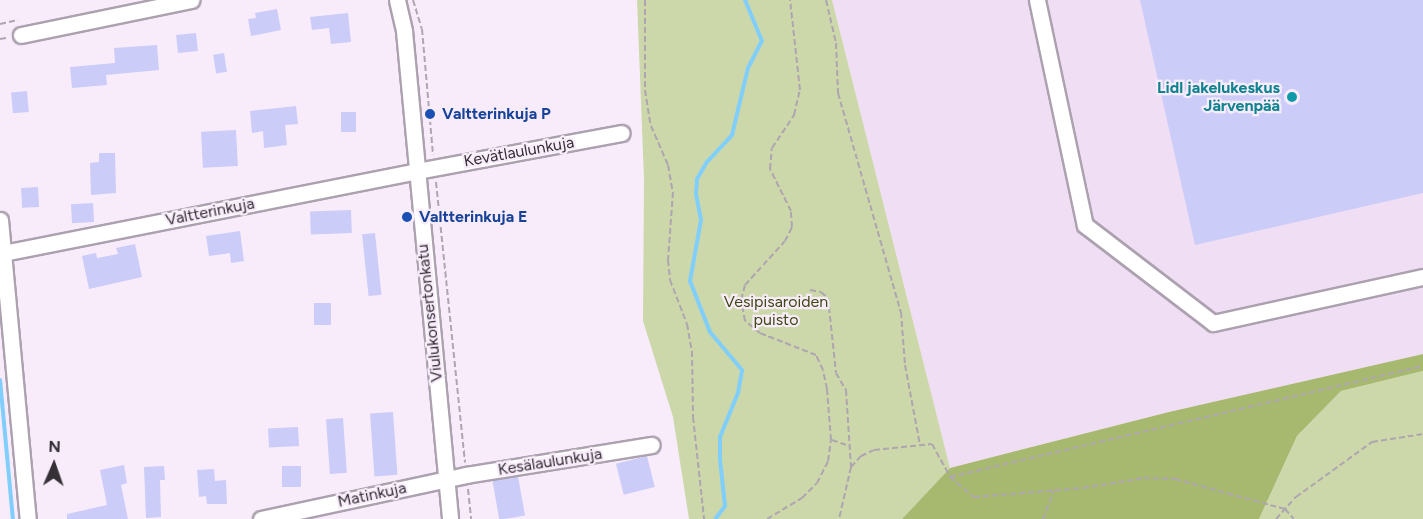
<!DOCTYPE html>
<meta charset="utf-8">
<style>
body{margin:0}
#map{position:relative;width:1423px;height:519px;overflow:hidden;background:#f8ecfb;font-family:Figtree,sans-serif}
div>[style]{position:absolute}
.built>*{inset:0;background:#f0dff4}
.green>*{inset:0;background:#ccd8aa}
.forest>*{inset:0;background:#a7b86f}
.stream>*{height:4px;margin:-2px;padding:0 2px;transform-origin:2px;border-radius:2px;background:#80cefb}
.building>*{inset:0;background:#cbccf7;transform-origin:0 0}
.path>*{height:2px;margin-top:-1px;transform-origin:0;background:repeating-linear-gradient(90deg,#aea5b0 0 6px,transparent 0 9px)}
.roads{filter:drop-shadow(2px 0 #aca1af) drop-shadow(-2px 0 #aca1af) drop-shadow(0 2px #aca1af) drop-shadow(0 -2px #aca1af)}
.minor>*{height:15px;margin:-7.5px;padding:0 7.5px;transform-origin:7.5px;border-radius:7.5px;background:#fff}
.dots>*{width:16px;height:16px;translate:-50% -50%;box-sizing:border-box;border:3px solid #f8ecfb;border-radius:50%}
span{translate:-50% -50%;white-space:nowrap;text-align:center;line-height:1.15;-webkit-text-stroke:4.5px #f8ecfb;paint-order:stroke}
.culture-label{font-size:16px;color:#0d838f;font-weight:700}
.right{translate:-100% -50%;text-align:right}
.transit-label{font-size:16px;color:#164399;font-weight:700}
.left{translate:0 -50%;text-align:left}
.street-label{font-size:16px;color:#343035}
.park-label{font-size:16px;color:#3e4811}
.north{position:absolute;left:24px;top:435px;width:60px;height:60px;-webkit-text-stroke:4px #f8ecfb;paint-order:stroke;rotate:2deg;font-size:16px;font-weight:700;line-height:24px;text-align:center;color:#343035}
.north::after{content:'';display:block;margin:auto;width:21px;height:27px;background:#343035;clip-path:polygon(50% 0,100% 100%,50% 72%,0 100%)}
</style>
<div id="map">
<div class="built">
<div style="clip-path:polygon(832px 0,1423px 0,1423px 354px,1169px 412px,950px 468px)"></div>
</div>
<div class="green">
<div style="clip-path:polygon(637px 0,832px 0,950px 468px,902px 519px,689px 519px,673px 417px,643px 321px,644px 179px)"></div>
<div style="clip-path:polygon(1423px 371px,1423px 519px,1259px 519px,1297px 436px,1341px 391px)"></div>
</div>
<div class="forest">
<div style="clip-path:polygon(1423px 354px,1423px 371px,1341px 391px,1297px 436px,1259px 519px,902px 519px,950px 468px,1169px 412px)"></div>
</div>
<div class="stream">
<div style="left:0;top:380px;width:140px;rotate:84.7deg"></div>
<div style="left:716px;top:518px;width:15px;rotate:-53deg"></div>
<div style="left:725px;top:506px;width:47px;rotate:-96.1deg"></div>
<div style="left:720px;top:459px;width:22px;rotate:-90deg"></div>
<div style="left:720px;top:437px;width:48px;rotate:-67.8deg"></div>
<div style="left:738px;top:393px;width:23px;rotate:-80deg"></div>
<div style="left:742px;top:370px;width:50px;rotate:-130.1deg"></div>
<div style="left:710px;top:332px;width:55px;rotate:-111.4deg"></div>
<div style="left:690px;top:281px;width:62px;rotate:-79.8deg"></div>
<div style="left:701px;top:220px;width:26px;rotate:-101deg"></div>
<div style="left:696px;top:194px;width:15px;rotate:-86deg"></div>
<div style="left:697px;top:179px;width:20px;rotate:-60deg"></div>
<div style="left:707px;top:162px;width:37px;rotate:-47deg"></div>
<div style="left:732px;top:135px;width:69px;rotate:-76.6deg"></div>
<div style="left:748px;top:68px;width:30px;rotate:-63deg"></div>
<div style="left:762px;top:41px;width:44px;rotate:-112.5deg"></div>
</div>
<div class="building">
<div style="clip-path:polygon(1140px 0,1423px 0,1423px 193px,1195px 245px)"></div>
<div style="clip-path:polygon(277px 9px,281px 30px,251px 36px,248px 19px,256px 18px,255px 13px)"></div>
<div style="clip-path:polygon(348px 13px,351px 42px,331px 44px,329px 28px,312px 30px,310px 17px)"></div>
<div style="left:196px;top:33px;width:18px;height:20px;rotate:84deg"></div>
<div style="clip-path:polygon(157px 45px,159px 70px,106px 75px,107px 85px,72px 88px,70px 67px,115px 63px,114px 48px)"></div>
<div style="left:224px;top:53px;width:19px;height:11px;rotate:81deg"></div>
<div style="left:27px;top:91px;width:21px;height:16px;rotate:85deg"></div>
<div style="clip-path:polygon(296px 106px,298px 124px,285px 125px,287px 145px,264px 148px,263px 131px,252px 133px,250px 111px)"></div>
<div style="left:356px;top:112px;width:20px;height:15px;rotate:90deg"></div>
<div style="left:236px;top:130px;width:36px;height:35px;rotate:87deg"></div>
<div style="clip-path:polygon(99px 153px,115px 153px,116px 193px,91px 195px,90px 163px,99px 162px)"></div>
<div style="left:38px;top:187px;width:20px;height:17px;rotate:87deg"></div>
<div style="left:93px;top:203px;width:19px;height:22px;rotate:87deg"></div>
<div style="left:351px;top:210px;width:23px;height:41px;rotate:88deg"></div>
<div style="clip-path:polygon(240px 231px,244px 261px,231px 263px,230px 253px,209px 256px,206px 236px)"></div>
<div style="left:375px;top:233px;width:62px;height:13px;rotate:84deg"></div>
<div style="clip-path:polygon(135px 244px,142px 277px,89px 289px,82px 256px,96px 253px,97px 258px,118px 254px,116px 248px)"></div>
<div style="left:314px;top:303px;width:17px;height:22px"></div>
<div style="left:393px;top:412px;width:63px;height:23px;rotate:86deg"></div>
<div style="left:343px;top:418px;width:55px;height:17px;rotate:86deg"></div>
<div style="left:298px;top:427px;width:19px;height:30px;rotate:87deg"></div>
<div style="left:647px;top:456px;width:32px;height:32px;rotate:76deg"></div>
<div style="clip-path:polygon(124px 465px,127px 483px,121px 485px,128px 519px,67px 519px,67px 514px,107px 505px,100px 470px)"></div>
<div style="clip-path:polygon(164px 466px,165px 480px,160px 480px,161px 517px,146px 518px,144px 467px)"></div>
<div style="left:301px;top:466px;width:21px;height:19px;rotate:90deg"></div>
<div style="clip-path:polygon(214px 469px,215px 481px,226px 480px,227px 504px,207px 504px,206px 496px,199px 497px,197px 470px)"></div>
<div style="left:518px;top:476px;width:40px;height:26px;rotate:80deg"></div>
</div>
<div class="path">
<div style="left:413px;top:0;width:30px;rotate:73deg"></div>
<div style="left:422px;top:29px;width:126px;rotate:85deg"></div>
<div style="left:645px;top:0;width:90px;rotate:90deg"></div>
<div style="left:645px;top:90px;width:36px;rotate:81deg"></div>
<div style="left:651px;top:126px;width:43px;rotate:66.4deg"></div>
<div style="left:668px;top:165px;width:27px;rotate:80deg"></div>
<div style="left:673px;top:192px;width:68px;rotate:94.2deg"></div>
<div style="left:668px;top:260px;width:20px;rotate:84deg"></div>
<div style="left:670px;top:280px;width:47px;rotate:68.9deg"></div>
<div style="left:687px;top:324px;width:27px;rotate:80deg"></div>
<div style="left:692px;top:351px;width:66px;rotate:89.1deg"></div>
<div style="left:693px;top:417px;width:103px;rotate:83.8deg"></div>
<div style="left:826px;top:0;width:44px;rotate:76.9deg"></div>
<div style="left:836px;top:43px;width:50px;rotate:87.7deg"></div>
<div style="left:838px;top:93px;width:228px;rotate:74deg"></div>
<div style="left:901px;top:312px;width:53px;rotate:85.7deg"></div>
<div style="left:905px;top:365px;width:81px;rotate:79.4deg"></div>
<div style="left:0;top:24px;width:18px;rotate:-13deg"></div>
<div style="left:0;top:39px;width:6px;rotate:-9deg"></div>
<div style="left:436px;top:182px;width:282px;rotate:84.1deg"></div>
<div style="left:810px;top:290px;width:11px;rotate:10deg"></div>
<div style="left:821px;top:292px;width:9px;rotate:41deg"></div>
<div style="left:828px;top:298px;width:75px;rotate:83.9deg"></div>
<div style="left:836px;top:373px;width:20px;rotate:60deg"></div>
<div style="left:846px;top:390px;width:77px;rotate:86.3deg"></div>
<div style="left:851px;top:467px;width:53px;rotate:103deg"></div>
<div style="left:832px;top:440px;width:18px;rotate:19deg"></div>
<div style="left:851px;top:467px;width:15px;rotate:-48deg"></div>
<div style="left:861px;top:456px;width:14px;rotate:-25deg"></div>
<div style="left:874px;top:450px;width:58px;rotate:-5.9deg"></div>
<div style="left:932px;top:444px;width:38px;rotate:61deg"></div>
<div style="left:950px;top:477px;width:486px;rotate:-13.2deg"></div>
<div style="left:950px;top:477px;width:31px;rotate:40deg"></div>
<div style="left:974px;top:497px;width:109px;rotate:-4.7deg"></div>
<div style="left:1083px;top:488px;width:62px;rotate:-9.3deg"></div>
<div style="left:1144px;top:478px;width:31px;rotate:2deg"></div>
<div style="left:1175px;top:479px;width:114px;rotate:15.3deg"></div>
<div style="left:1285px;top:509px;width:13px;rotate:48deg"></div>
<div style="left:468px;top:489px;width:30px;rotate:84deg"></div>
<div style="left:767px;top:519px;width:41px;rotate:-31deg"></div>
<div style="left:802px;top:498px;width:21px;rotate:-45deg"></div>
<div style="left:817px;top:483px;width:25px;rotate:-63deg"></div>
<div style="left:828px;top:461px;width:21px;rotate:-82deg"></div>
<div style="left:831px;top:440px;width:51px;rotate:-94.5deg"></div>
<div style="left:827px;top:389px;width:19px;rotate:-102deg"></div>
<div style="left:823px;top:370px;width:17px;rotate:-115deg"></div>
<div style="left:816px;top:355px;width:60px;rotate:-158.6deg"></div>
<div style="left:760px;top:333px;width:19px;rotate:-141deg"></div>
<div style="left:745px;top:321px;width:21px;rotate:-101deg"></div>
<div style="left:741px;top:300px;width:16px;rotate:-75deg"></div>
<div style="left:745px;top:285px;width:59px;rotate:-47.7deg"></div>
<div style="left:785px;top:241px;width:16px;rotate:-63deg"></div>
<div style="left:792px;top:227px;width:16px;rotate:-94deg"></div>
<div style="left:791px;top:211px;width:47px;rotate:-116.6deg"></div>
<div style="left:770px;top:169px;width:21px;rotate:-85deg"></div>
<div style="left:772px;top:148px;width:40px;rotate:-56deg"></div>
<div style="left:794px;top:115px;width:26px;rotate:-77deg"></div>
<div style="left:800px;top:90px;width:91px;rotate:-96.3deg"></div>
<div style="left:1043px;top:519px;width:30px;rotate:-69deg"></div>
<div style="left:1276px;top:519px;width:30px;rotate:-48deg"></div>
<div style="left:1296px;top:497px;width:94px;rotate:-35.9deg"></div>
<div style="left:1372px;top:442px;width:52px;rotate:-8.9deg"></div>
</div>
<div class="roads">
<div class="minor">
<div style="left:397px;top:0;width:32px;rotate:77deg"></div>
<div style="left:404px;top:31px;width:490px;rotate:84.6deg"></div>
<div style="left:1037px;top:0;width:230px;rotate:78deg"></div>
<div style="left:1085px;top:225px;width:161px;rotate:37.4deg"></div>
<div style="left:1213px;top:323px;width:215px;rotate:-12.4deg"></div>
<div style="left:21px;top:35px;width:174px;rotate:-11.6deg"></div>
<div style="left:0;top:220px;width:300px;rotate:84.7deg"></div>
<div style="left:3px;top:253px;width:422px;rotate:-11.2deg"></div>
<div style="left:417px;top:171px;width:208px;rotate:-10.5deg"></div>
<div style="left:261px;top:519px;width:210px;rotate:-12.1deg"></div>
<div style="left:466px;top:475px;width:188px;rotate:-9.2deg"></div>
</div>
</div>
<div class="dots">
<div style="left:1292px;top:97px;background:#0f9aa8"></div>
<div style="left:430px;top:114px;background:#1a4fb4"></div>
<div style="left:407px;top:217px;background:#1a4fb4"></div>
</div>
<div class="culture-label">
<span class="right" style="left:1280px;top:97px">Lidl jakelukeskus<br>Järvenpää</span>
</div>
<div class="transit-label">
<span class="left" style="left:442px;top:114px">Valtterinkuja P</span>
<span class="left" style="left:419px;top:217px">Valtterinkuja E</span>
</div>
<div class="street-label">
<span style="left:519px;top:152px;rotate:-10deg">Kevätlaulunkuja</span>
<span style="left:210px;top:212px;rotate:-11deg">Valtterinkuja</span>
<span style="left:430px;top:313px;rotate:-96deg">Viulukonsertonkatu</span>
<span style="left:550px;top:462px;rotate:-9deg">Kesälaulunkuja</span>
<span style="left:372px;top:495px;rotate:-12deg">Matinkuja</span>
</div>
<div class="park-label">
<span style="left:776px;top:311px">Vesipisaroiden<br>puisto</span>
</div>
<div class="north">N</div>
</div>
